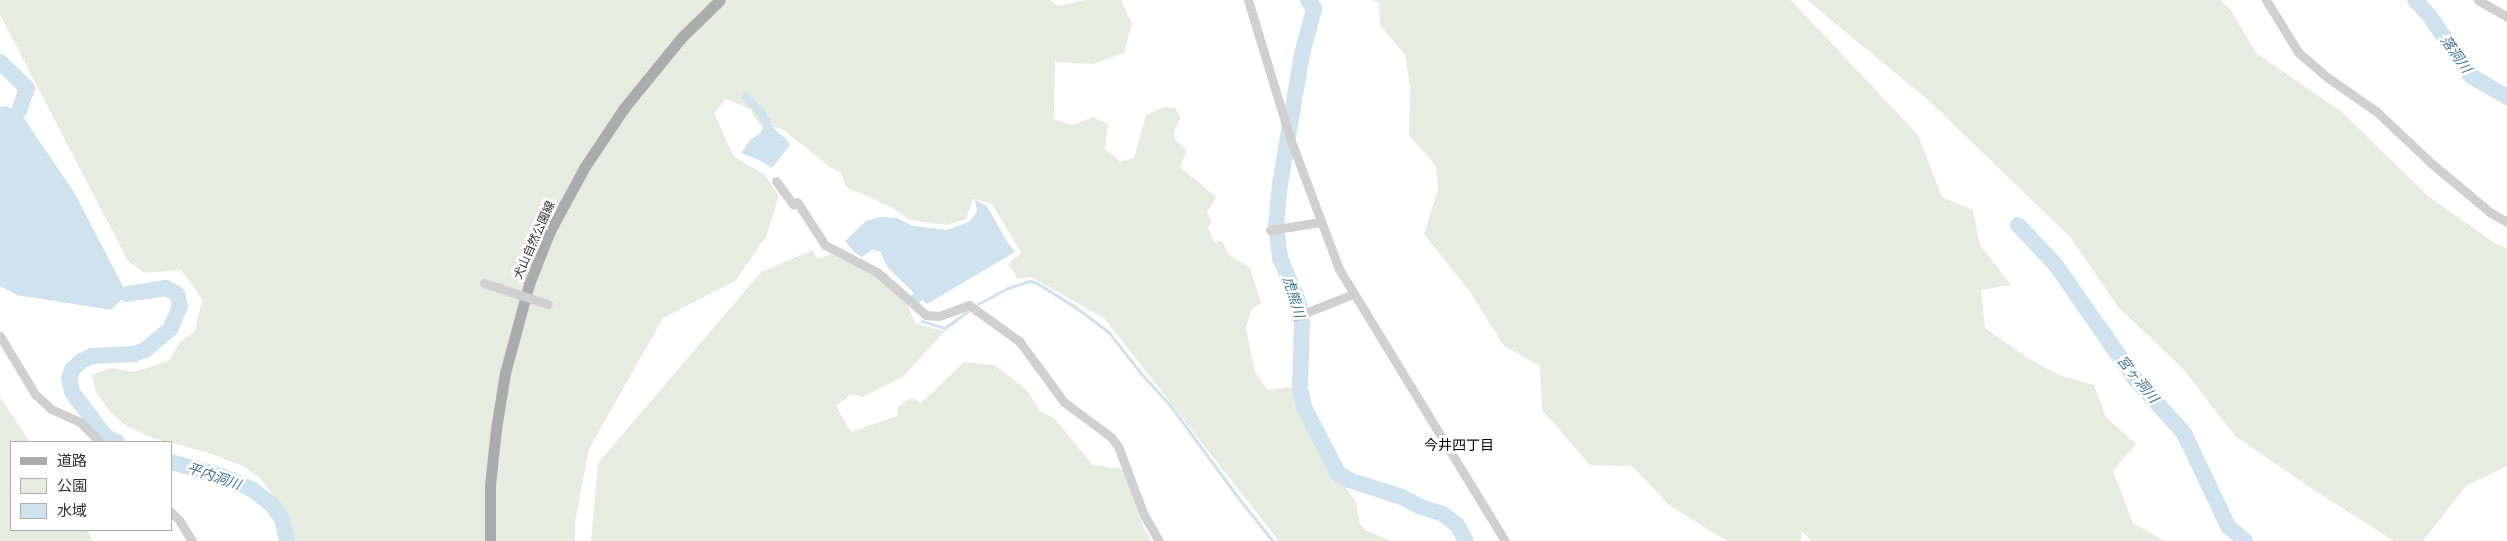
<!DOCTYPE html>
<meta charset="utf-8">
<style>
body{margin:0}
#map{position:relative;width:2507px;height:541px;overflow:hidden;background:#fff;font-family:"Titillium Web","Noto Sans JP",sans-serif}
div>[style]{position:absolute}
.green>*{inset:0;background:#e6ecdf}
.water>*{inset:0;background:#cfe2ee}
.stream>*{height:2.5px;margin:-1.25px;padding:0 1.25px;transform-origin:1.25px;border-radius:1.25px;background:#cfe2ee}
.river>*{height:16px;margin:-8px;padding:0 8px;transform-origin:8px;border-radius:8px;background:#cfe2ee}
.minor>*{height:9px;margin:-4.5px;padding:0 4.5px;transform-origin:4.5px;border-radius:4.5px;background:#d0d0d0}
.major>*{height:11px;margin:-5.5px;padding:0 5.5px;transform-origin:5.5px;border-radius:5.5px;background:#ababab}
.minor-bridge>*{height:9px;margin:-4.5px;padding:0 4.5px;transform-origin:4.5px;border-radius:4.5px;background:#d0d0d0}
span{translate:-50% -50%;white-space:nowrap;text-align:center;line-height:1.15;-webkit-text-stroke:5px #fff;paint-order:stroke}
.street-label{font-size:12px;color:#333}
.water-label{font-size:14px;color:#3f7597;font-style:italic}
.neighbourhood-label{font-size:14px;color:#000}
.legend{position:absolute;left:10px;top:441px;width:162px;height:90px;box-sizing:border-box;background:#fff;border:1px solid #adadad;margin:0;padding:6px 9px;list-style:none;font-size:15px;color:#333}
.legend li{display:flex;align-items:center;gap:10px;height:25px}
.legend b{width:25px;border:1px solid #adadad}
</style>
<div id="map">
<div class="green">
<div style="clip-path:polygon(0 0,1050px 0,1058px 6px,1086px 0,1121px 0,1132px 24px,1124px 53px,1093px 64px,1055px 62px,1054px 119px,1072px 125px,1093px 117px,1108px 124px,1105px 149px,1120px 161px,1134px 158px,1146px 115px,1163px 107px,1175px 108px,1181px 118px,1174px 131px,1174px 138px,1187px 151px,1180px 167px,1216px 197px,1207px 212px,1212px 221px,1208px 228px,1214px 242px,1222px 241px,1229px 255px,1250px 268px,1261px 303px,1251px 310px,1246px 328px,1255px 372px,1268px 390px,1297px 386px,1301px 407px,1329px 464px,1356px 502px,1360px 523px,1365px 530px,1391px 541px,1279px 541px,1104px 318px,1031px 277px,1018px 279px,1008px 264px,1021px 253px,992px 204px,973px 199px,966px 219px,946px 225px,910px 220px,891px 207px,846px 187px,841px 173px,830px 167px,782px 129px,759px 124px,750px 109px,726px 99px,714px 113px,734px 157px,764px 174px,779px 196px,766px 237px,735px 281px,663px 318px,589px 449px,575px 522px,575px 541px,293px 541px,290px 518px,260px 478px,243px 466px,206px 452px,153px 438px,126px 426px,110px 412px,96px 392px,92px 375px,111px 368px,134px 372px,168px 361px,181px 341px,195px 332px,202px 299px,181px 270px,144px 273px,128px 261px,0 15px)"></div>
<div style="clip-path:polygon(1371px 0,1791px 0,1918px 135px,1942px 197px,1973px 210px,1980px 245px,2011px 285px,1981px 290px,1985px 328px,2028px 358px,2059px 375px,2094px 385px,2106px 417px,2136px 444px,2113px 471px,2133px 523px,2165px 541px,1812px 541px,1801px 531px,1801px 541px,1727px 541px,1669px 505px,1632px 466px,1590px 465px,1542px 410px,1540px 366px,1504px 346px,1470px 292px,1424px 234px,1438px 189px,1436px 166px,1409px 135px,1410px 88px,1405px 55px,1380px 25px,1379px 3px)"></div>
<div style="clip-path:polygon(1807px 0,2220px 0,2230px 9px,2256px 53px,2342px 112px,2428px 196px,2496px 244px,2507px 248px,2507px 466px,2466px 486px,2423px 541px,2394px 541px,2317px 492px,2235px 436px,2183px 369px,2118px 307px,2071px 238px,1928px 100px)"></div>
<div style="clip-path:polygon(812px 250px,817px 259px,831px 254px,874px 274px,906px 301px,916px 324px,945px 331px,903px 377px,863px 397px,852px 394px,836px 406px,851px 432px,897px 416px,898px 406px,912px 398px,921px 403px,964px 362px,994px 365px,1027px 390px,1040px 411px,1054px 418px,1093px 465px,1123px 469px,1144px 529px,1152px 541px,591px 541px,598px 463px,761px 272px)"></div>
<div style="clip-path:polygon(0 397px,30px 442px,11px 442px,11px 530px,87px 530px,93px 541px,0 541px)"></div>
</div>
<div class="water">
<div style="clip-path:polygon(745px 91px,765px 110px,774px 129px,785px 138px,790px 145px,772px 168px,759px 160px,741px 153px,750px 140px,759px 134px,763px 128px,758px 115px,741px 98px)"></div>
<div style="clip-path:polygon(6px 106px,19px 111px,74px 192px,127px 294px,111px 310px,17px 295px,0 286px,0 107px)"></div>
<div style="clip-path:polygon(975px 200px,987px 206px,1006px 240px,1015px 252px,927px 304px,922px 300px,917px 305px,910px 297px,914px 293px,888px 268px,880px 251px,872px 250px,862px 257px,855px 253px,845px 241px,866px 221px,880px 217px,897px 218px,913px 226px,947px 230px,969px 222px,977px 212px)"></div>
</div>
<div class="stream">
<div style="left:978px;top:304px;width:34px;rotate:-28deg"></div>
<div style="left:1008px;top:288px;width:23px;rotate:-18deg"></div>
<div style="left:1030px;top:281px;width:7px;rotate:16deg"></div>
<div style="left:1037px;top:283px;width:47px;rotate:32deg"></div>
<div style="left:1077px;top:308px;width:39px;rotate:37deg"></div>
<div style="left:1108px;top:331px;width:53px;rotate:51.8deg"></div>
<div style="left:1141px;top:373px;width:45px;rotate:47.7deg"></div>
<div style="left:1171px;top:406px;width:113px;rotate:53.6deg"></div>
<div style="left:1238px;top:497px;width:56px;rotate:51.5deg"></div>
<div style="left:922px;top:321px;width:24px;rotate:17deg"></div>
<div style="left:945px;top:328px;width:27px;rotate:-36deg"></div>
</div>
<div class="river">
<div style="left:1308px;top:0;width:11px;rotate:56deg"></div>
<div style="left:1314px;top:9px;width:47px;rotate:104.9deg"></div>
<div style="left:1302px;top:54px;width:132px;rotate:99.6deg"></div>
<div style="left:1280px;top:184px;width:41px;rotate:95.6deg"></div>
<div style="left:1276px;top:225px;width:33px;rotate:83deg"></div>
<div style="left:1280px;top:258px;width:49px;rotate:67.1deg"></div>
<div style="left:1299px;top:303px;width:19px;rotate:81deg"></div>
<div style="left:1302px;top:322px;width:66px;rotate:91.7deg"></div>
<div style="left:1300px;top:388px;width:22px;rotate:77deg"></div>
<div style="left:1305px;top:409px;width:72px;rotate:62.7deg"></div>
<div style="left:1338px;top:473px;width:13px;rotate:32deg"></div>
<div style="left:1349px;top:480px;width:56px;rotate:17.8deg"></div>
<div style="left:1402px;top:497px;width:21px;rotate:28deg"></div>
<div style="left:1421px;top:507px;width:23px;rotate:18deg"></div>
<div style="left:1443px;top:514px;width:18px;rotate:38deg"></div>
<div style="left:1457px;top:525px;width:18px;rotate:61deg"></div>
<div style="left:2415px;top:0;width:21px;rotate:47deg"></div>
<div style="left:2429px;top:15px;width:74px;rotate:55.5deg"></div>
<div style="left:2471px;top:76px;width:42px;rotate:30.3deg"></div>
<div style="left:0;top:62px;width:37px;rotate:44deg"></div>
<div style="left:27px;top:88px;width:24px;rotate:109deg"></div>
<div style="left:2018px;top:225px;width:54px;rotate:46.5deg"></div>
<div style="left:2055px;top:264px;width:141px;rotate:55.1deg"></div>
<div style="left:2136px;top:380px;width:72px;rotate:47.8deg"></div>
<div style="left:2184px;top:433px;width:103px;rotate:64.7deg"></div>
<div style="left:2228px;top:526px;width:23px;rotate:41deg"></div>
<div style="left:117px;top:442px;width:12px;rotate:-156deg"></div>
<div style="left:106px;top:437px;width:56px;rotate:-127.1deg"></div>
<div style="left:72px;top:392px;width:14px;rotate:-102deg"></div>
<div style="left:69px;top:378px;width:9px;rotate:-69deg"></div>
<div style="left:72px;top:370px;width:13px;rotate:-45deg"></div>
<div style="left:81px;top:361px;width:12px;rotate:-24deg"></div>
<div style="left:92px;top:356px;width:42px;rotate:-2.7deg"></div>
<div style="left:134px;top:354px;width:12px;rotate:-20deg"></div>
<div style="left:145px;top:350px;width:33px;rotate:-40deg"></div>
<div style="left:170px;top:329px;width:24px;rotate:-66deg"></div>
<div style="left:180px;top:307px;width:13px;rotate:-103deg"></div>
<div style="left:177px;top:294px;width:13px;rotate:-151deg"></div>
<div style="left:166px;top:288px;width:39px;rotate:171deg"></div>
<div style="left:171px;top:462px;width:53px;rotate:15.4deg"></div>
<div style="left:222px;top:476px;width:34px;rotate:24deg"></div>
<div style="left:253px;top:490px;width:24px;rotate:38deg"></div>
<div style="left:272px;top:505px;width:17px;rotate:54deg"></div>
<div style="left:282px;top:519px;width:23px;rotate:77deg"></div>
</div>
<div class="minor">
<div style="left:1248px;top:0;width:144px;rotate:73.1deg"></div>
<div style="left:1290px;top:138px;width:140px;rotate:69.5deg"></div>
<div style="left:1339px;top:269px;width:319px;rotate:58.6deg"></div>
<div style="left:2266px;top:0;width:61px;rotate:58.4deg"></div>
<div style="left:2298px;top:52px;width:38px;rotate:41deg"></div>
<div style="left:2327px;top:77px;width:61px;rotate:35deg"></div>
<div style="left:2377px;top:112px;width:74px;rotate:43.4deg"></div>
<div style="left:2431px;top:163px;width:78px;rotate:39.8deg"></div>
<div style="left:2491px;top:213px;width:18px;rotate:29deg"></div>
<div style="left:2478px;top:0;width:34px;rotate:30deg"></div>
<div style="left:776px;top:181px;width:29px;rotate:54deg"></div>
<div style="left:793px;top:204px;width:4px;rotate:-27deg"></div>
<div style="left:797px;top:202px;width:51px;rotate:56.9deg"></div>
<div style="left:825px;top:245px;width:59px;rotate:27.4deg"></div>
<div style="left:877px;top:272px;width:65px;rotate:41.3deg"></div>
<div style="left:926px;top:315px;width:13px;rotate:4deg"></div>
<div style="left:939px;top:316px;width:32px;rotate:-20deg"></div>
<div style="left:969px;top:305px;width:62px;rotate:35.8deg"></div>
<div style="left:1019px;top:341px;width:76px;rotate:53.6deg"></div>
<div style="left:1064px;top:402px;width:59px;rotate:36.7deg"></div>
<div style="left:1111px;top:437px;width:11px;rotate:52deg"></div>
<div style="left:1118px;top:446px;width:74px;rotate:69.4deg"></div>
<div style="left:1144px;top:515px;width:30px;rotate:60deg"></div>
<div style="left:1270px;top:230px;width:51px;rotate:-9.1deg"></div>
<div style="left:484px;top:283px;width:19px;rotate:18deg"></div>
<div style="left:1295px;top:317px;width:62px;rotate:-21.6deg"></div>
<div style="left:0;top:336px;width:68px;rotate:58.9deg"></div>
<div style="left:35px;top:394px;width:22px;rotate:43deg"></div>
<div style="left:51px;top:409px;width:32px;rotate:24deg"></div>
<div style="left:80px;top:422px;width:28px;rotate:45deg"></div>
<div style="left:171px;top:512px;width:11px;rotate:45deg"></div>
<div style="left:179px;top:520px;width:25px;rotate:58deg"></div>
</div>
<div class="major">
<div style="left:490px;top:541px;width:56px;rotate:-90deg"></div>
<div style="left:490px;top:485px;width:56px;rotate:-83.9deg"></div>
<div style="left:496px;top:429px;width:57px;rotate:-80.9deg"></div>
<div style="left:505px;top:373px;width:92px;rotate:-74.9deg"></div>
<div style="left:529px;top:284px;width:57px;rotate:-68.4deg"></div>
<div style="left:550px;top:231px;width:72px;rotate:-61.6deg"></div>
<div style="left:584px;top:168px;width:72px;rotate:-56.3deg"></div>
<div style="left:624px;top:108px;width:90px;rotate:-50.8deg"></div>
<div style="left:681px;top:38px;width:54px;rotate:-44.3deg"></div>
</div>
<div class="minor-bridge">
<div style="left:502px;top:289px;width:48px;rotate:18.1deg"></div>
</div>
<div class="street-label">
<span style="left:534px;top:240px;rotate:-66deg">犬山自然公園線</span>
</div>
<div class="water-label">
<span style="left:2456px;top:54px;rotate:55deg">落洞川</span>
<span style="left:1294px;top:297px;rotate:73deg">虎熊川</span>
<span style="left:2138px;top:379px;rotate:51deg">宮ヶ洞川</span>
<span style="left:214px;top:476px;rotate:19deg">平内洞川</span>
</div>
<div class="neighbourhood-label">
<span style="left:1459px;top:445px">今井四丁目</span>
</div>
<ul class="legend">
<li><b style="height:6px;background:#ababab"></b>道路</li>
<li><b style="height:14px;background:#e6ecdf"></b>公園</li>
<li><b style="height:14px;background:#cfe2ee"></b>水域</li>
</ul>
</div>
